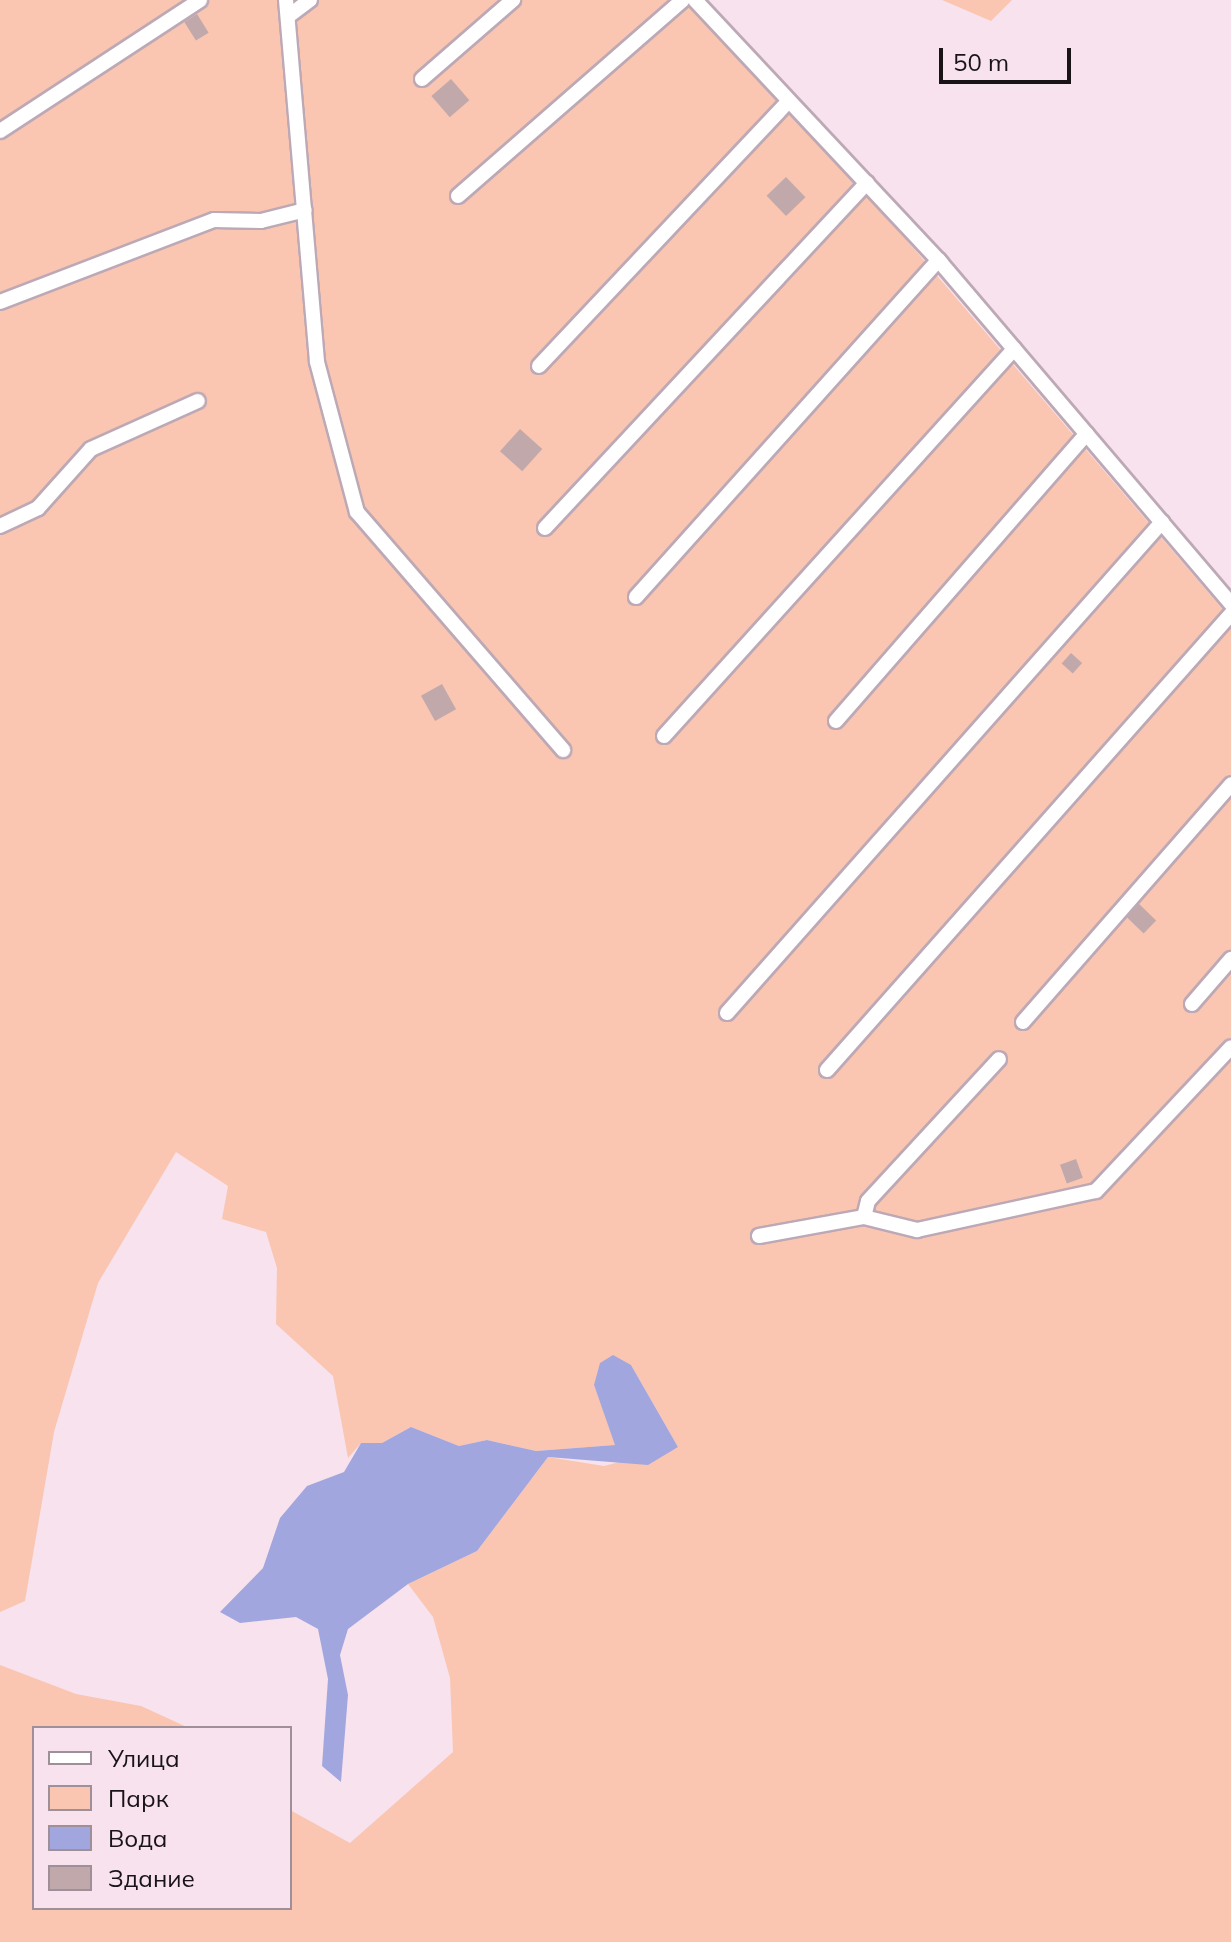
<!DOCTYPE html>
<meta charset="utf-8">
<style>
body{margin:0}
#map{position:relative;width:1231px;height:1942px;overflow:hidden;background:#f7e2ee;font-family:Mulish,sans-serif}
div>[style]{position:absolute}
.green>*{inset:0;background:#fac6b1}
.water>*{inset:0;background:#a1a6de}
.building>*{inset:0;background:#c1a9ab;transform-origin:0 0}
.roads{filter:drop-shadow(2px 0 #bda9b5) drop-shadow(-2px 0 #bda9b5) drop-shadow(0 2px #bda9b5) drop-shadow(0 -2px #bda9b5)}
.minor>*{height:14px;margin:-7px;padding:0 7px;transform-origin:7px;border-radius:7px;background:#fff}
span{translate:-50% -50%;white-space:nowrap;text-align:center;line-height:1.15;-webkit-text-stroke:7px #f7e2ee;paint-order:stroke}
.legend{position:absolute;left:32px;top:1726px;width:260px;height:184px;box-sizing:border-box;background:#f7e2ee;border:2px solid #9e8f98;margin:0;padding:10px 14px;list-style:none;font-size:24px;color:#191317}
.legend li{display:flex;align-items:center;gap:16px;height:40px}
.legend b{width:40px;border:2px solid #9e8f98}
.scale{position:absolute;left:939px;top:48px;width:132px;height:36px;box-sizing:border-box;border:4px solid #191317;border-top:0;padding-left:10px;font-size:24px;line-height:28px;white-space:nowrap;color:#191317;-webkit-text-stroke:6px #f7e2ee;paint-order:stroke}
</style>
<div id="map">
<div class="green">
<div style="clip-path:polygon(0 0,701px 0,1231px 619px,1231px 1942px,0 1942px,0 1665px,76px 1694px,141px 1706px,189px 1728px,34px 1728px,34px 1908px,290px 1908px,290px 1810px,350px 1843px,453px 1752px,450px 1678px,433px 1617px,408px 1584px,477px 1551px,548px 1457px,604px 1466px,678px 1447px,631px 1365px,594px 1385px,616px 1445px,536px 1451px,487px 1440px,459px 1446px,411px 1427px,382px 1443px,361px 1443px,348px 1458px,333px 1376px,276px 1324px,277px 1268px,266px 1232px,222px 1219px,228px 1186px,176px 1152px,98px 1283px,54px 1432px,25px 1601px,0 1612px)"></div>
<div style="clip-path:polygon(942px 0,1012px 0,991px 21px)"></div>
</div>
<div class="water">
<div style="clip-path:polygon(613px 1355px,631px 1365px,678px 1447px,648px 1465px,548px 1457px,477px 1551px,408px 1584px,348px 1629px,340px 1655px,348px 1695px,341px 1782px,322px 1766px,328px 1679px,318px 1629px,296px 1617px,240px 1623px,220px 1612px,263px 1568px,280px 1518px,307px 1486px,344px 1472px,361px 1443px,382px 1443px,411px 1427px,459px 1446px,487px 1440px,536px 1451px,615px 1445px,594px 1385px,600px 1363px)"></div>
</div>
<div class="building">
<div style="left:197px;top:14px;width:22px;height:15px;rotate:58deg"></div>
<div style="left:451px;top:79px;width:28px;height:26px;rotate:49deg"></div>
<div style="left:786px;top:177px;width:28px;height:27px;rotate:46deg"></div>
<div style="left:520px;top:429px;width:30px;height:30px;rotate:42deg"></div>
<div style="left:1071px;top:653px;width:15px;height:14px;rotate:42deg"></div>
<div style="left:442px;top:684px;width:29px;height:24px;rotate:61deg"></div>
<div style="left:1136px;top:901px;width:28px;height:18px;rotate:44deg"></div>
<div style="left:1076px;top:1159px;width:20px;height:17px;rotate:70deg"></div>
</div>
<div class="roads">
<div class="minor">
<div style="left:286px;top:0;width:363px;rotate:85.1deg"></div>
<div style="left:317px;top:362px;width:155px;rotate:75.1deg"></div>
<div style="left:357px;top:512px;width:315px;rotate:49.1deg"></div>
<div style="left:695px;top:0;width:360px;rotate:46.9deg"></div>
<div style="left:941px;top:263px;width:448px;rotate:49.6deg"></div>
<div style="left:290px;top:15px;width:25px;rotate:-37deg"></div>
<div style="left:422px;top:79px;width:121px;rotate:-41deg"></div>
<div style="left:0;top:131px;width:239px;rotate:-33.2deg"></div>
<div style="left:458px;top:196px;width:298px;rotate:-41.1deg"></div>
<div style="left:0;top:302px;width:229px;rotate:-21deg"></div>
<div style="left:214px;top:220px;width:47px;rotate:1.2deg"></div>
<div style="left:261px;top:221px;width:45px;rotate:-14deg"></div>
<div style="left:539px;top:366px;width:363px;rotate:-46.7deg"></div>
<div style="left:0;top:526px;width:42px;rotate:-25.3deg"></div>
<div style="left:38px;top:508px;width:79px;rotate:-48.1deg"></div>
<div style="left:91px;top:449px;width:117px;rotate:-24.2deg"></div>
<div style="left:545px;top:528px;width:472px;rotate:-47deg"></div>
<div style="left:636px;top:597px;width:453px;rotate:-48.1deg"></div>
<div style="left:836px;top:721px;width:381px;rotate:-48.9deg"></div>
<div style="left:664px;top:736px;width:522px;rotate:-47.87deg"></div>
<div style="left:1192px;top:1004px;width:60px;rotate:-49.1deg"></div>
<div style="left:727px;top:1013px;width:656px;rotate:-48.46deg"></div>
<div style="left:1023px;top:1022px;width:316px;rotate:-48.8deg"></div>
<div style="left:827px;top:1070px;width:609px;rotate:-48.46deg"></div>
<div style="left:864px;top:1217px;width:16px;rotate:-76deg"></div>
<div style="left:868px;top:1201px;width:193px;rotate:-47.3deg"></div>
<div style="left:759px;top:1236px;width:107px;rotate:-10.3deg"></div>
<div style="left:864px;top:1217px;width:55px;rotate:13.8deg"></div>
<div style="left:917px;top:1230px;width:183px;rotate:-12.3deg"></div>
<div style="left:1096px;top:1191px;width:197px;rotate:-46.8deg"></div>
</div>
</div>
<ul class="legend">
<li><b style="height:10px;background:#fff"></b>Улица</li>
<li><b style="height:22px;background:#fac6b1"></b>Парк</li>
<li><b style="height:22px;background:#a1a6de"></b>Вода</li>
<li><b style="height:22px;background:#c1a9ab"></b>Здание</li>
</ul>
<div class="scale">50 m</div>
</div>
